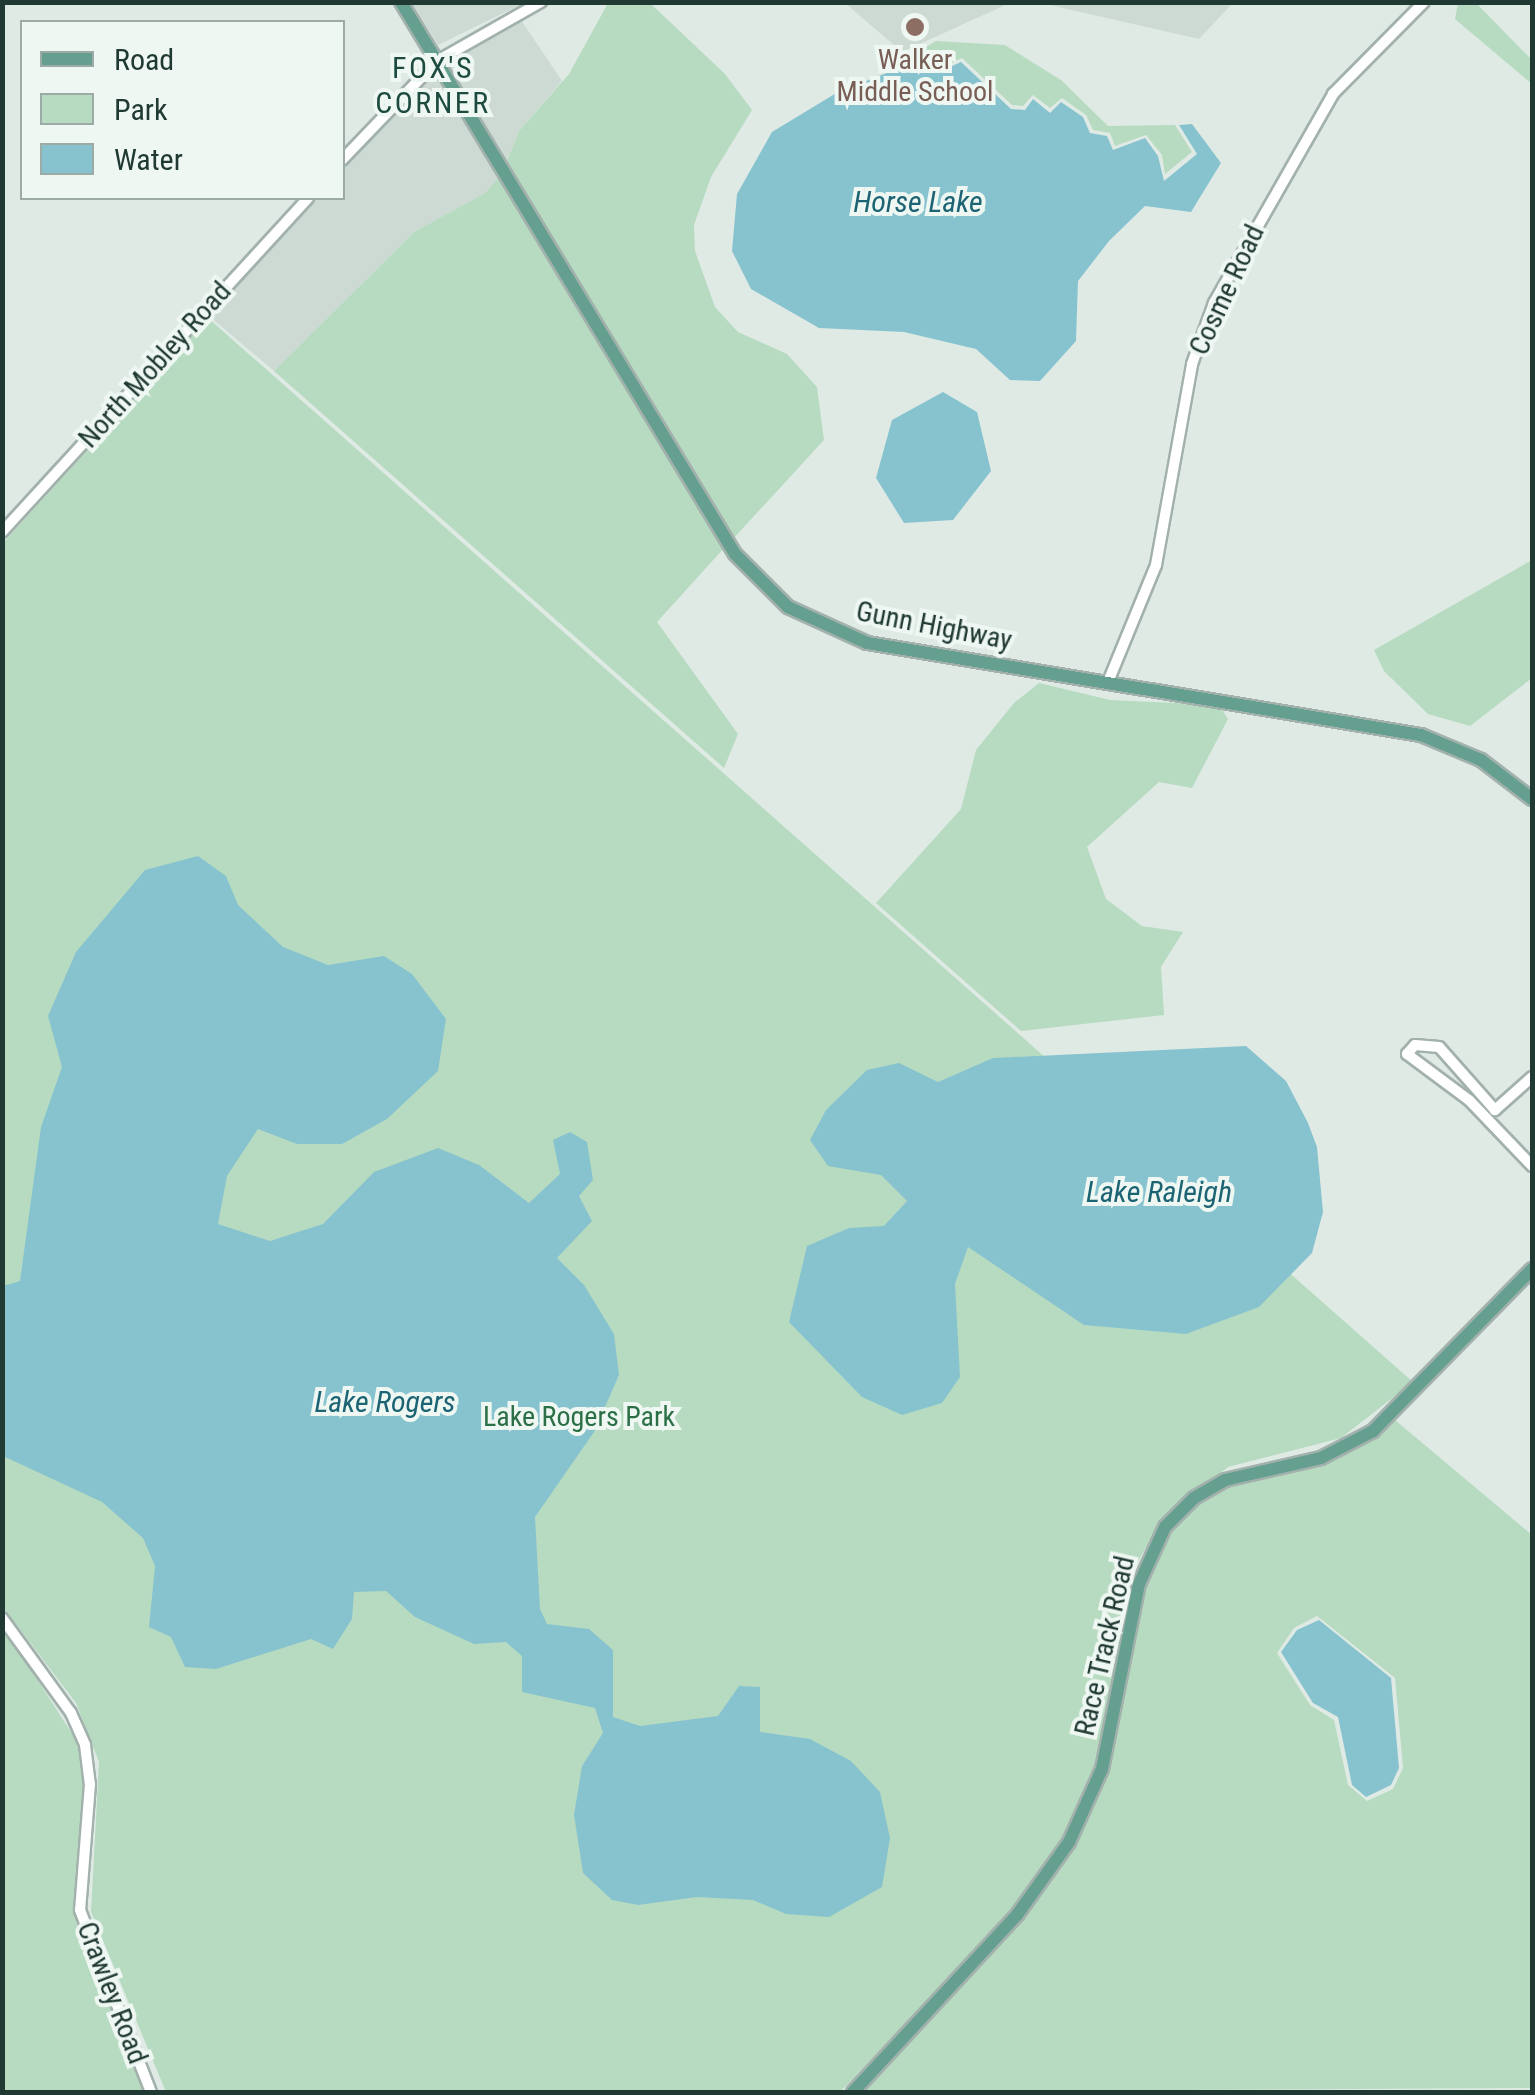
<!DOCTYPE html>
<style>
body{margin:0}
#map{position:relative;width:1535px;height:2095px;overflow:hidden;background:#dfeae5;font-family:"Roboto Condensed",sans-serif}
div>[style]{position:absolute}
.built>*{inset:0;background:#cddad4}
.green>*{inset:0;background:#b7dbc1}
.water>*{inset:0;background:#87c3cf}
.roads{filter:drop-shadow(2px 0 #a2b1ac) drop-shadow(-2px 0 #a2b1ac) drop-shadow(0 2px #a2b1ac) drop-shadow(0 -2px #a2b1ac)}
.minor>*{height:10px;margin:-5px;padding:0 5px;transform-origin:5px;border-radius:5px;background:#fff}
.major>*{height:12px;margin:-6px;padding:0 6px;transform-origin:6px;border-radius:6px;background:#649f90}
.dots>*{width:28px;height:28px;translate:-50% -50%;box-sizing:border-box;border:5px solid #eff7f3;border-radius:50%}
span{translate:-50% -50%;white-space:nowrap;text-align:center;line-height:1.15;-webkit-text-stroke:8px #eff7f3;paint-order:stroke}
.education-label{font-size:28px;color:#785e54}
.street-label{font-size:28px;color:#203933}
.park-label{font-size:28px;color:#2b6f46}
.neighbourhood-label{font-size:30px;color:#1d4b40;letter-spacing:2.5px}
.water-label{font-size:30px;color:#1c6473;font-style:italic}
.frame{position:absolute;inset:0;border:5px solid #203933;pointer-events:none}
.legend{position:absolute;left:20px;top:20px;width:325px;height:180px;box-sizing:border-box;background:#eff7f3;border:2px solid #9caba6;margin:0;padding:12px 18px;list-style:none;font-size:30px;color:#203933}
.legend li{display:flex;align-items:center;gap:20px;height:50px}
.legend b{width:50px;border:2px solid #9caba6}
</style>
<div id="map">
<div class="built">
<div style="clip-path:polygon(412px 3px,524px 3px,438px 45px)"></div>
<div style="clip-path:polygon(845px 3px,1010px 3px,902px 52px)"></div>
<div style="clip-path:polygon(1041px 3px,1233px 3px,1199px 39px)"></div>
<div style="clip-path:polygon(521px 20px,562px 81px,519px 131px,505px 166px,444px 63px)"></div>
<div style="clip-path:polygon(436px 69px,500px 176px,485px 193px,414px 232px,274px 371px,208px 315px,315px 198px,342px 198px,343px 168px)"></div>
</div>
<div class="green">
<div style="clip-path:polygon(608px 3px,650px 3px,725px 74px,752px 110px,711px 177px,694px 225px,695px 251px,715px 307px,738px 332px,787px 354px,817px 387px,824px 440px,732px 540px,505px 166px,519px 131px,569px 74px)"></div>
<div style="clip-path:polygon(1458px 3px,1476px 3px,1532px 60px,1532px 84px,1455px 19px)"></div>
<div style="clip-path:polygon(936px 41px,1005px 45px,1061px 80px,1108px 126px,1175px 125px,1192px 152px,1165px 174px,1162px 155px,1146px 135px,1115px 146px,1110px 133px,1093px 130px,1086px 115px,1062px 98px,1050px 108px,1033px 95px,1023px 106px,1012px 105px,962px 58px,941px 67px,930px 52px,907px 58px)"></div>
<div style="clip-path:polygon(500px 176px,725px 547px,657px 622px,738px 734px,724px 768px,274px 371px,414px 232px,485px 193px)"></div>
<div style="clip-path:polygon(208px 318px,1413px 1382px,1341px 1438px,1228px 1467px,1165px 1515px,1134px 1568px,1106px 1736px,1078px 1817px,1034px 1889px,840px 2092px,166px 2092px,91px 1912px,99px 1762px,76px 1703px,3px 1607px,2px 544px)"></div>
<div style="clip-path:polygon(1532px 560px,1532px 678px,1470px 726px,1428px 714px,1384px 671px,1374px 650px)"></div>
<div style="clip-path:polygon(1039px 683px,1110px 700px,1219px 705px,1228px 719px,1192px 788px,1159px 782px,1087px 847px,1106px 899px,1142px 926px,1183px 932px,1161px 967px,1164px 1015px,1021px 1031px,876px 903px,961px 809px,976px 750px,1014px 703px)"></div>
<div style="clip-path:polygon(evenodd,1395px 1420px,1532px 1535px,1532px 2088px,860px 2092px,1021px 1918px,1074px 1845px,1112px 1750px,1144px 1586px,1169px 1530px,1197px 1502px,1228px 1485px,1335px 1458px,1395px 1420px,1317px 1616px,1395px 1678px,1403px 1768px,1393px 1789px,1367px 1801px,1348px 1785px,1334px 1720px,1310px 1705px,1277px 1653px,1294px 1628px,1317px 1616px)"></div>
<div style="clip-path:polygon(2px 1625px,80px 1746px,86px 1784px,76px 1911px,146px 2092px,3px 2092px)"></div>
</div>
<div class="water">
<div style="clip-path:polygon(930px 56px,939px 72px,961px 62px,1011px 109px,1025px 110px,1033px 99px,1050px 113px,1061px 102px,1083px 117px,1090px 133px,1107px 136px,1113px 150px,1145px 138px,1158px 156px,1164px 181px,1197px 154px,1179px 125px,1192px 124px,1221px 163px,1191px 212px,1145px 206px,1109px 241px,1078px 281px,1076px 341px,1040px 381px,1010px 380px,976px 349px,904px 332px,819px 328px,751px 289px,732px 251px,737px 194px,772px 132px,838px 92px)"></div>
<div style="clip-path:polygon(943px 392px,977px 412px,991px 471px,953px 520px,904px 523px,876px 478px,892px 420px)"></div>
<div style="clip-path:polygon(198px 856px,226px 876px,238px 905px,283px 947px,328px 965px,384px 956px,412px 974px,446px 1019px,438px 1071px,387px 1119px,342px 1144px,297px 1144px,258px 1129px,227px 1176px,218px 1224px,270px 1241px,323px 1224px,374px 1172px,438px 1148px,479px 1165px,529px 1203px,560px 1174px,553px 1140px,570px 1132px,587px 1142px,593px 1180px,579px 1196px,592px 1221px,557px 1258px,584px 1285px,614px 1334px,619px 1375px,594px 1432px,535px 1517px,540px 1609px,547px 1624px,589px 1629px,613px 1650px,613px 1717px,640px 1726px,718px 1716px,739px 1686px,760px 1687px,760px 1732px,810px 1739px,851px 1761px,880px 1792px,890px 1838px,882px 1887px,829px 1917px,786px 1914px,753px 1900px,697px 1897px,638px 1905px,612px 1900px,583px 1873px,574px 1815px,582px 1766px,603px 1733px,595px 1708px,522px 1692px,522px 1656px,506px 1642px,474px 1644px,415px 1617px,386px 1591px,354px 1592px,352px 1619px,333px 1649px,311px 1639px,216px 1669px,185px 1667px,171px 1637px,149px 1627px,155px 1566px,143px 1538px,102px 1502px,3px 1456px,3px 1286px,20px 1281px,41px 1127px,62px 1067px,48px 1016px,76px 952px,145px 870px)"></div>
<div style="clip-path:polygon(1246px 1046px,1286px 1081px,1308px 1123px,1317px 1147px,1323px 1212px,1312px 1253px,1259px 1307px,1186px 1334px,1084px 1325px,968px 1247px,955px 1284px,960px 1377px,942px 1403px,902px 1415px,862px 1397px,789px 1322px,807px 1246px,849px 1228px,884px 1226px,907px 1201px,881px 1175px,828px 1166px,810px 1140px,826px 1110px,867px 1070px,899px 1063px,938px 1082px,993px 1058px)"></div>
<div style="clip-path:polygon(1319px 1620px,1391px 1678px,1399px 1768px,1391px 1785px,1366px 1797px,1352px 1785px,1338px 1717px,1313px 1703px,1281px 1652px,1297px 1630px)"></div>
</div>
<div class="roads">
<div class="minor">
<div style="left:342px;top:160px;width:137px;rotate:-46.2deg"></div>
<div style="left:437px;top:61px;width:120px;rotate:-29.6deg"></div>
<div style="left:2px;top:532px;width:453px;rotate:-47.5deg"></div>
<div style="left:1108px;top:682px;width:126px;rotate:-67.7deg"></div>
<div style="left:1156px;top:565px;width:204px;rotate:-79.8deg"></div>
<div style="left:1192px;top:364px;width:65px;rotate:-70.2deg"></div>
<div style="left:1214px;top:303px;width:241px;rotate:-60.3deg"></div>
<div style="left:1333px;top:94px;width:129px;rotate:-45.3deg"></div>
<div style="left:1532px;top:1077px;width:50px;rotate:138.3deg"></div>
<div style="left:1495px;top:1110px;width:84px;rotate:-131.6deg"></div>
<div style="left:1439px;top:1047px;width:24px;rotate:-175deg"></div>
<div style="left:1415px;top:1045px;width:12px;rotate:132deg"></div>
<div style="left:1407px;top:1054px;width:77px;rotate:36.6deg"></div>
<div style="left:1469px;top:1100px;width:91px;rotate:46.3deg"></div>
<div style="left:2px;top:1618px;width:117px;rotate:54deg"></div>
<div style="left:71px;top:1713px;width:35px;rotate:66deg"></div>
<div style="left:85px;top:1745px;width:39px;rotate:83deg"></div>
<div style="left:90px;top:1784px;width:126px;rotate:94.5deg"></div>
<div style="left:80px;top:1910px;width:195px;rotate:68.7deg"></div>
</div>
<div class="major">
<div style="left:401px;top:2px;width:645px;rotate:58.82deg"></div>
<div style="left:735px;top:554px;width:75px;rotate:45deg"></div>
<div style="left:788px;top:607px;width:87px;rotate:24.5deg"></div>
<div style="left:867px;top:643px;width:562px;rotate:9.43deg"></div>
<div style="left:1421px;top:735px;width:65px;rotate:22.6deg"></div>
<div style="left:1481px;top:760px;width:64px;rotate:37.4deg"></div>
<div style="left:853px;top:2092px;width:241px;rotate:-47.2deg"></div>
<div style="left:1017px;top:1915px;width:90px;rotate:-54.5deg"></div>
<div style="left:1069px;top:1842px;width:80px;rotate:-65.7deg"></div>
<div style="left:1102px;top:1769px;width:189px;rotate:-78.7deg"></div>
<div style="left:1139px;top:1584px;width:63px;rotate:-65.5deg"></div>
<div style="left:1165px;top:1527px;width:41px;rotate:-45deg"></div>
<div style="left:1194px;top:1498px;width:36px;rotate:-30deg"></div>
<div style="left:1225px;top:1480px;width:98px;rotate:-12.9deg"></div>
<div style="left:1321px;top:1458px;width:59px;rotate:-27.4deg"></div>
<div style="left:1373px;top:1431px;width:227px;rotate:-45.5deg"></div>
</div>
</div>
<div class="dots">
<div style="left:915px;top:27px;background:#8d6e63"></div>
</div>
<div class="education-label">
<span style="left:915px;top:76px">Walker<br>Middle School</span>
</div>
<div class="street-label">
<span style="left:1227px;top:290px;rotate:-65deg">Cosme Road</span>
<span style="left:155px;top:365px;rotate:-48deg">North Mobley Road</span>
<span style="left:934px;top:626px;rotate:11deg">Gunn Highway</span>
<span style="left:1105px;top:1646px;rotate:-77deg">Race Track Road</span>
<span style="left:112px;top:1993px;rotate:69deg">Crawley Road</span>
</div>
<div class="park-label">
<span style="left:579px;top:1417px">Lake Rogers Park</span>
</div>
<div class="neighbourhood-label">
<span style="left:433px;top:85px">FOX'S<br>CORNER</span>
</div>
<div class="water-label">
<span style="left:918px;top:202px">Horse Lake</span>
<span style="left:1159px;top:1192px">Lake Raleigh</span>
<span style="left:385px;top:1402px">Lake Rogers</span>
</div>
<div class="frame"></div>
<ul class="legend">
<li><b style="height:12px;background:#649f90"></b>Road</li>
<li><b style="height:28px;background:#b7dbc1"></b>Park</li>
<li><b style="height:28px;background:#87c3cf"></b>Water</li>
</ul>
</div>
